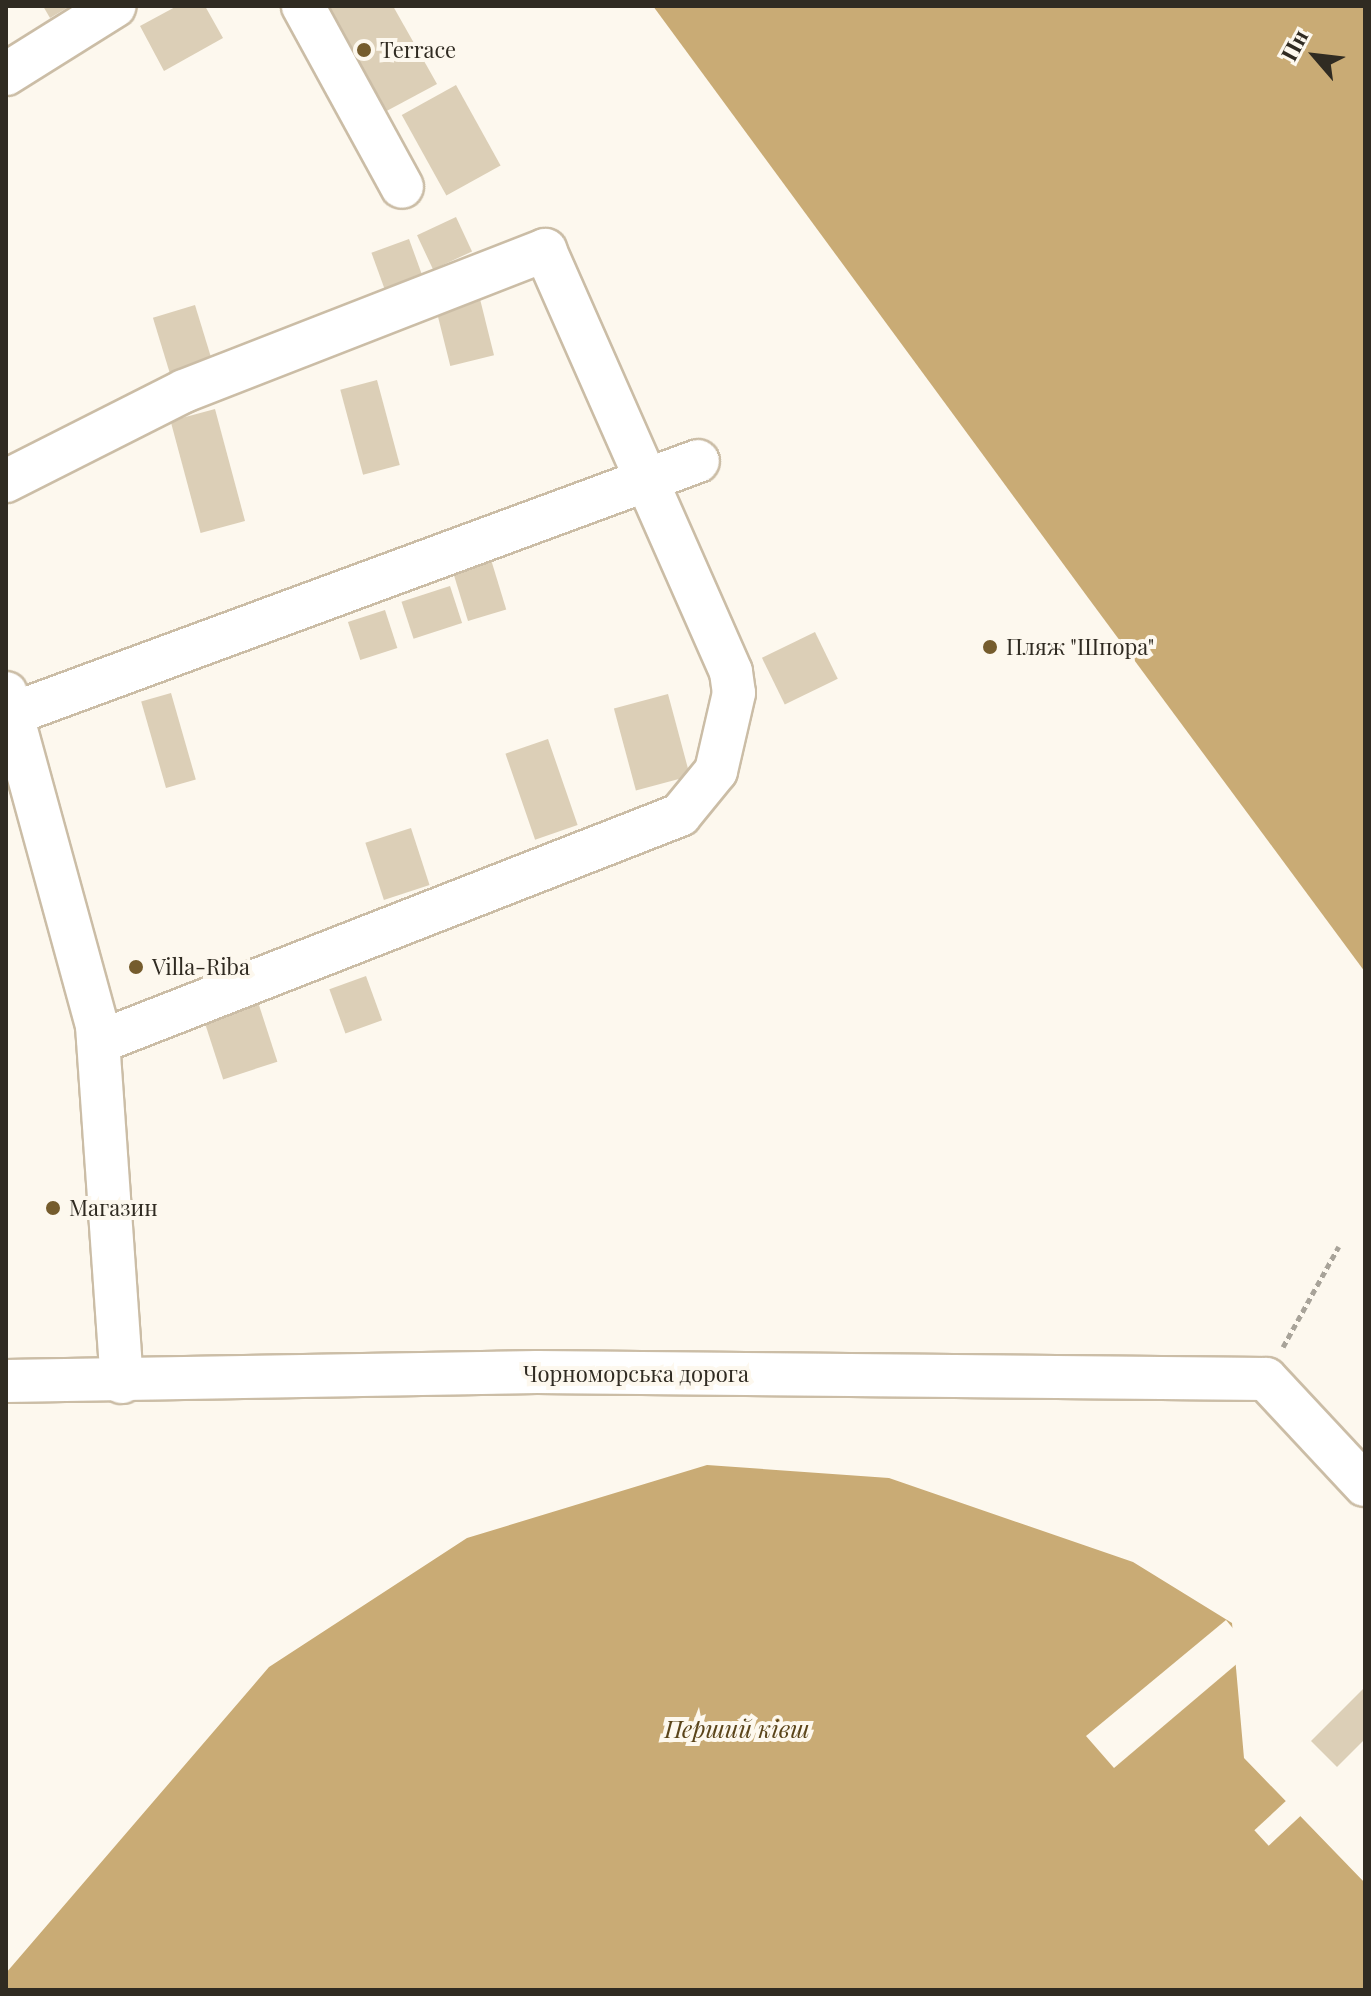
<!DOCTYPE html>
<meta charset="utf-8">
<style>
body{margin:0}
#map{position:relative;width:1371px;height:1996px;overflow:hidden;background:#fdf8ee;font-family:"Playfair Display",serif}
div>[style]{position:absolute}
.water>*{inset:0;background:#c9ab75}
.pier>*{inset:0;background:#fdf8ee;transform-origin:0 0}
.building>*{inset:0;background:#dccfb7;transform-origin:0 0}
.path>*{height:5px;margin-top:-2.5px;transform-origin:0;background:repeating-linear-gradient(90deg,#a8a399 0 6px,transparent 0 10px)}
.roads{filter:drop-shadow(2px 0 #cbbda6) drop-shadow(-2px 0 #cbbda6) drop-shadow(0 2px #cbbda6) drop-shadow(0 -2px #cbbda6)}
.minor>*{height:42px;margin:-21px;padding:0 21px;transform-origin:21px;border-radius:21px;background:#fff}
.dots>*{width:22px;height:22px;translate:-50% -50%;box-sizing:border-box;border:4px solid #fdf8ee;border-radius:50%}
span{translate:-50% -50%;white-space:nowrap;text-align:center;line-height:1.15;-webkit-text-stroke:8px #fdf8ee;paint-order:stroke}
.poi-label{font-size:22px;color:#302b22}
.left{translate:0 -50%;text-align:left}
.street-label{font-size:22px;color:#302b22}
.water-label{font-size:24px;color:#5a441a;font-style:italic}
.frame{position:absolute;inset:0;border:8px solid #302b22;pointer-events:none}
.north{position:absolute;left:1275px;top:16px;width:80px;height:80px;-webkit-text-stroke:6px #fdf8ee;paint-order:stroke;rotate:298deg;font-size:22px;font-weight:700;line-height:32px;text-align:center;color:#302b22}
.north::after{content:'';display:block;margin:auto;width:28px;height:36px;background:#302b22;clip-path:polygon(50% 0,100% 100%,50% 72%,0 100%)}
</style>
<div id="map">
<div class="water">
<div style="clip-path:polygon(653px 6px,1365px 6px,1365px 972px,1089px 599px)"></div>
<div style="clip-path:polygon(707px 1465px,889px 1478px,1133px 1562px,1232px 1623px,1244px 1758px,1365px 1883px,1365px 1990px,6px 1990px,6px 1973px,269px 1667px,467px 1538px)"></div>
</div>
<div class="pier">
<div style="clip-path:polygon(1226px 1620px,1236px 1632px,1239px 1662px,1114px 1768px,1086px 1736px)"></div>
<div style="left:1288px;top:1799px;width:21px;height:46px;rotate:47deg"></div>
</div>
<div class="building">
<div style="clip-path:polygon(43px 6px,70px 6px,50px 18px)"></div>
<div style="clip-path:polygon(177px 6px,205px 6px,223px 38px,164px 71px,140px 26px)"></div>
<div style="clip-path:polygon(321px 6px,393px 6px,437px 84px,381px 114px)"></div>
<div style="left:456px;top:85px;width:92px;height:62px;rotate:61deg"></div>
<div style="left:456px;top:217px;width:38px;height:43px;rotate:65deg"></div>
<div style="left:409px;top:239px;width:38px;height:40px;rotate:70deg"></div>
<div style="left:479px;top:295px;width:62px;height:45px;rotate:76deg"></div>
<div style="left:195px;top:305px;width:66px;height:44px;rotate:73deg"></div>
<div style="left:377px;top:380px;width:88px;height:38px;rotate:75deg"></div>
<div style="left:215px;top:409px;width:116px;height:46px;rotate:75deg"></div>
<div style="left:489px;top:553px;width:59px;height:40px;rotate:73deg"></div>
<div style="left:450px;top:586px;width:39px;height:51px;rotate:72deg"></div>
<div style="left:385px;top:610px;width:40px;height:39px;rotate:72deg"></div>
<div style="left:815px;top:632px;width:52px;height:59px;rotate:64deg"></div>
<div style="left:171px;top:693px;width:90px;height:31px;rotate:74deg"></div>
<div style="left:668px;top:694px;width:85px;height:56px;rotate:75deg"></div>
<div style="left:548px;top:739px;width:91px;height:45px;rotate:71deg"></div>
<div style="left:411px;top:828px;width:60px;height:48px;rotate:72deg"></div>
<div style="left:366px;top:976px;width:47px;height:39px;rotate:70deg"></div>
<div style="left:257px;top:999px;width:66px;height:57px;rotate:72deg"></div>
<div style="clip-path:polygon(1365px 1687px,1365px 1739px,1337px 1767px,1311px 1741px)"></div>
</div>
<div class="path">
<div style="left:1283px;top:1347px;width:115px;rotate:-61deg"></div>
</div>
<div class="roads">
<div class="minor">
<div style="left:303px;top:6px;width:206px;rotate:61.3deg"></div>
<div style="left:6px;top:74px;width:128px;rotate:-32deg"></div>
<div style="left:6px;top:481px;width:199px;rotate:-26.8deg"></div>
<div style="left:184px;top:391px;width:388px;rotate:-21.3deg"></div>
<div style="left:545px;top:250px;width:461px;rotate:66.2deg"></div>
<div style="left:731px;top:672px;width:21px;rotate:82deg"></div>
<div style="left:734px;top:693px;width:80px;rotate:103deg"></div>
<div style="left:716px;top:771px;width:57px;rotate:129.3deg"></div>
<div style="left:680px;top:815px;width:624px;rotate:158.66deg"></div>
<div style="left:6px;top:693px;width:345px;rotate:74.7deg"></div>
<div style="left:97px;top:1026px;width:357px;rotate:86deg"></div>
<div style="left:12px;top:714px;width:731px;rotate:-20.24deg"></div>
<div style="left:6px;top:1381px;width:531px;rotate:-0.97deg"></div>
<div style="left:537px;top:1372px;width:729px;rotate:0.55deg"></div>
<div style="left:1266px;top:1379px;width:145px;rotate:47deg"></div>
</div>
</div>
<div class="dots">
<div style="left:364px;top:50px;background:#755c2d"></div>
<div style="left:990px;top:647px;background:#755c2d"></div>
<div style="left:136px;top:967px;background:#755c2d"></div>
<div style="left:53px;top:1208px;background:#755c2d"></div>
</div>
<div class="poi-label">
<span class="left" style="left:380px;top:50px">Terrace</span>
<span class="left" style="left:1006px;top:647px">Пляж "Шпора"</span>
<span class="left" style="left:152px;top:967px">Villa-Riba</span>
<span class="left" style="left:69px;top:1208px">Магазин</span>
</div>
<div class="street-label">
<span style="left:636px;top:1374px">Чорноморська дорога</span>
</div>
<div class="water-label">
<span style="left:737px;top:1729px">Перший ківш</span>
</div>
<div class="frame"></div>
<div class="north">Пн</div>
</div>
